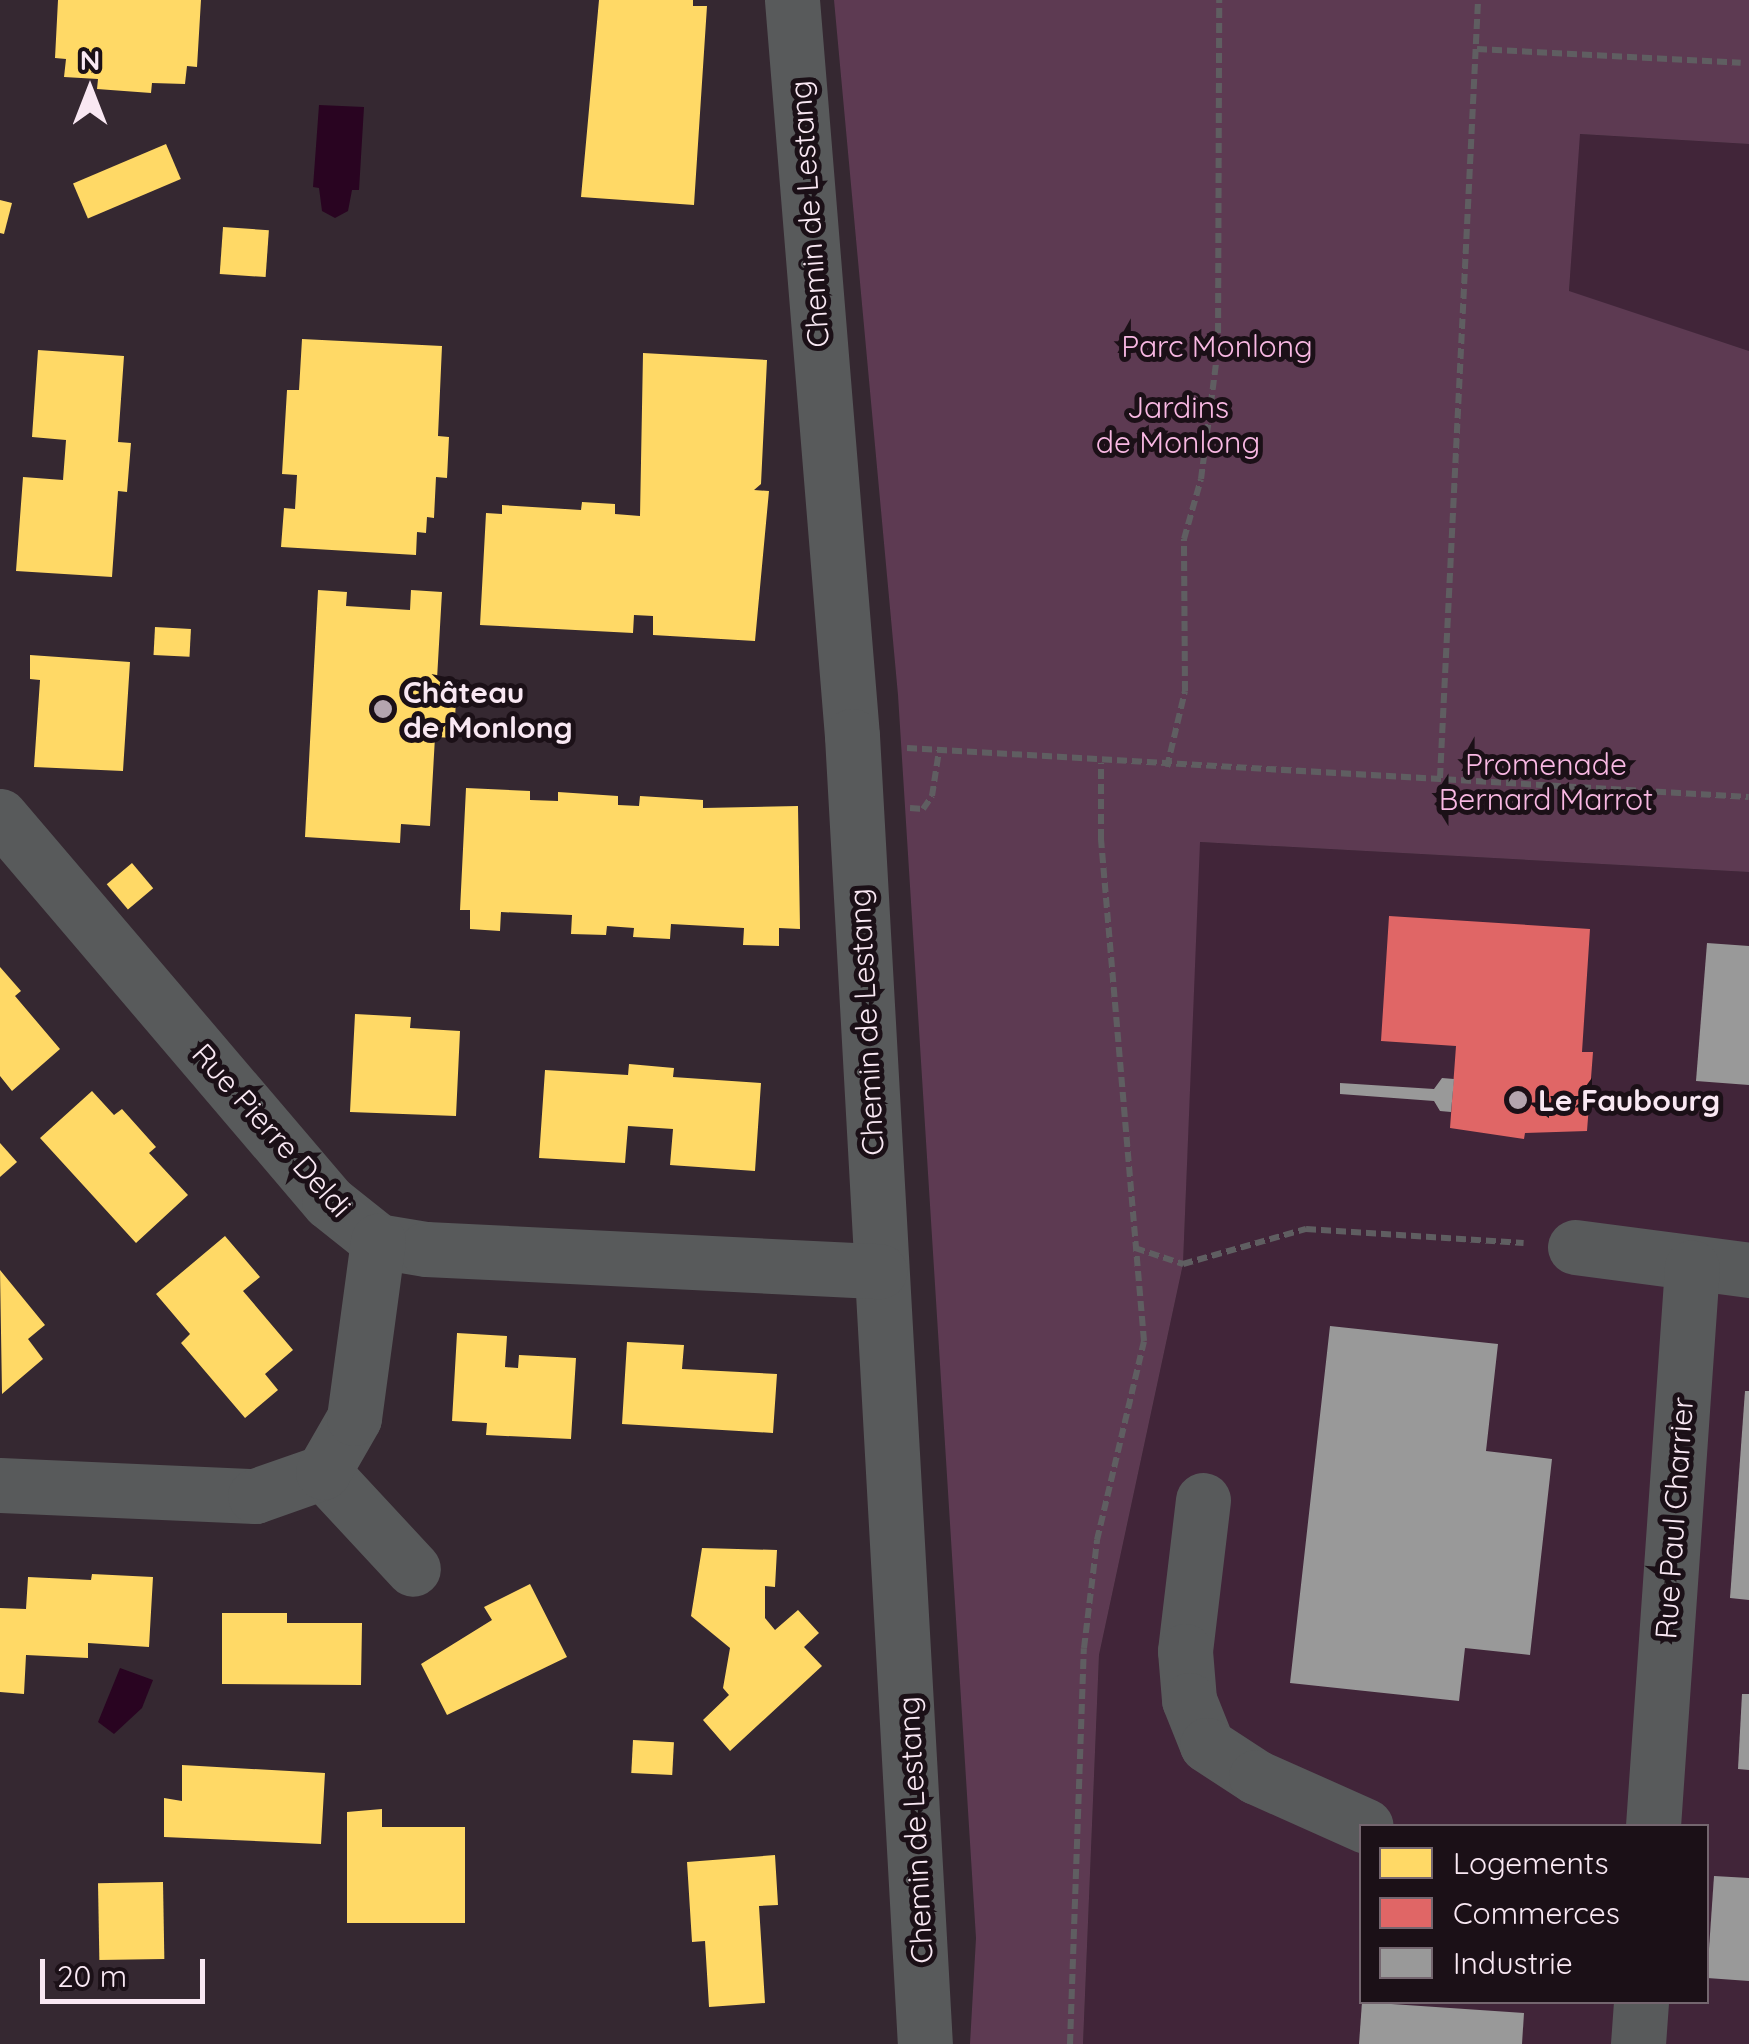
<!DOCTYPE html>
<meta charset="utf-8">
<style>
body{margin:0}
#map{position:relative;width:1749px;height:2044px;overflow:hidden;background:#352831;font-family:Quicksand,sans-serif}
div>[style]{position:absolute}
.built>*{inset:0;background:#412539}
.green>*{inset:0;background:#5d3a52}
.water>*{inset:0;background:#290421}
.homes>*{inset:0;background:#ffd966;transform-origin:0 0}
.shops>*{inset:0;background:#e06666}
.industry>*{inset:0;background:#999}
.path>*{height:6px;margin-top:-3px;transform-origin:0;background:repeating-linear-gradient(90deg,#5f5e61 0 10px,transparent 0 15px)}
.minor>*{height:55px;margin:-27.5px;padding:0 27.5px;transform-origin:27.5px;border-radius:27.5px;background:#585a5b}
.dots>*{width:28px;height:28px;translate:-50% -50%;box-sizing:border-box;border:5px solid #1b1017;border-radius:50%}
span{translate:-50% -50%;white-space:nowrap;text-align:center;line-height:1.15;-webkit-text-stroke:10px #1b1017;paint-order:stroke}
.street-label{font-size:30px;color:#f9e8f3}
.park-label{font-size:30px;color:#f9b8e3}
.poi-label{font-size:30px;color:#f9e8f3;font-weight:700}
.left{translate:0 -50%;text-align:left}
.legend{position:absolute;left:1359px;top:1824px;width:350px;height:180px;box-sizing:border-box;background:#1b1017;border:2px solid #74666f;margin:0;padding:12px 18px;list-style:none;font-size:30px;color:#f9e8f3}
.legend li{display:flex;align-items:center;gap:20px;height:50px}
.legend b{width:50px;border:2px solid #74666f}
.north{position:absolute;left:40px;top:40px;width:100px;height:100px;-webkit-text-stroke:8px #1b1017;paint-order:stroke;rotate:0deg;font-size:28px;font-weight:700;line-height:40px;text-align:center;color:#f9e8f3}
.north::after{content:'';display:block;margin:auto;width:35px;height:45px;background:#f9e8f3;clip-path:polygon(50% 0,100% 100%,50% 72%,0 100%)}
.scale{position:absolute;left:40px;top:1959px;width:165px;height:45px;box-sizing:border-box;border:5px solid #f9e8f3;border-top:0;padding-left:12px;font-size:30px;line-height:35px;white-space:nowrap;color:#f9e8f3;-webkit-text-stroke:8px #1b1017;paint-order:stroke}
</style>
<div id="map">
<div class="built">
<div style="clip-path:polygon(1579px 134px,1749px 144px,1749px 351px,1569px 292px)"></div>
<div style="clip-path:polygon(evenodd,1199px 842px,1749px 872px,1749px 2044px,1083px 2044px,1099px 1655px,1183px 1264px,1199px 842px,1362px 1826px,1706px 1826px,1706px 2002px,1362px 2002px,1362px 1826px)"></div>
</div>
<div class="green">
<div style="clip-path:polygon(834px 0,1749px 0,1749px 144px,1580px 134px,1569px 291px,1749px 351px,1749px 872px,1200px 842px,1183px 1264px,1099px 1655px,1083px 2044px,970px 2044px,976px 1938px,898px 695px)"></div>
</div>
<div class="water">
<div style="clip-path:polygon(319px 105px,364px 107px,359px 190px,352px 190px,348px 211px,335px 218px,322px 211px,319px 188px,313px 187px)"></div>
<div style="clip-path:polygon(120px 1668px,153px 1680px,142px 1708px,114px 1734px,98px 1722px)"></div>
</div>
<div class="homes">
<div style="clip-path:polygon(58px 0,201px 0,197px 67px,187px 66px,185px 84px,152px 83px,151px 93px,97px 89px,98px 79px,64px 77px,66px 59px,55px 58px)"></div>
<div style="clip-path:polygon(599px 0,693px 0,693px 6px,707px 6px,694px 205px,581px 197px)"></div>
<div style="left:166px;top:144px;width:38px;height:101px;rotate:67deg"></div>
<div style="clip-path:polygon(0 200px,12px 203px,4px 234px,0 233px)"></div>
<div style="left:223px;top:227px;width:46px;height:47px;rotate:4deg"></div>
<div style="clip-path:polygon(302px 339px,442px 346px,438px 436px,449px 437px,447px 478px,436px 477px,434px 518px,427px 517px,426px 533px,417px 532px,416px 555px,281px 547px,284px 508px,295px 509px,297px 475px,282px 474px,287px 390px,299px 390px)"></div>
<div style="clip-path:polygon(38px 350px,124px 356px,118px 442px,131px 443px,127px 492px,118px 491px,112px 577px,16px 571px,23px 477px,63px 480px,66px 440px,32px 437px)"></div>
<div style="clip-path:polygon(643px 353px,767px 360px,761px 484px,754px 490px,769px 491px,755px 641px,653px 635px,653px 616px,634px 615px,633px 633px,480px 625px,486px 513px,502px 514px,502px 505px,581px 510px,582px 502px,615px 504px,615px 514px,640px 516px)"></div>
<div style="clip-path:polygon(318px 590px,347px 592px,346px 606px,410px 610px,411px 590px,442px 592px,437px 679px,457px 680px,454px 738px,435px 737px,430px 826px,401px 824px,400px 843px,305px 837px)"></div>
<div style="left:155px;top:627px;width:36px;height:28px;rotate:3deg"></div>
<div style="clip-path:polygon(30px 655px,130px 662px,123px 771px,34px 767px,40px 680px,30px 679px)"></div>
<div style="clip-path:polygon(466px 788px,530px 791px,530px 800px,558px 801px,558px 792px,618px 796px,618px 805px,639px 806px,640px 796px,703px 800px,703px 808px,798px 806px,800px 929px,779px 928px,779px 946px,743px 945px,744px 928px,671px 924px,670px 939px,633px 937px,634px 928px,607px 926px,606px 935px,571px 934px,572px 915px,501px 912px,500px 931px,470px 929px,470px 910px,460px 910px)"></div>
<div style="left:132px;top:863px;width:33px;height:33px;rotate:50deg"></div>
<div style="clip-path:polygon(0 967px,21px 991px,15px 996px,60px 1049px,12px 1091px,0 1076px)"></div>
<div style="clip-path:polygon(355px 1014px,411px 1017px,410px 1028px,460px 1031px,456px 1116px,350px 1112px)"></div>
<div style="clip-path:polygon(629px 1064px,674px 1068px,673px 1077px,761px 1083px,755px 1171px,670px 1165px,673px 1129px,628px 1126px,625px 1163px,539px 1158px,545px 1070px,628px 1075px)"></div>
<div style="clip-path:polygon(92px 1091px,114px 1115px,122px 1109px,156px 1147px,149px 1153px,188px 1195px,136px 1243px,40px 1138px)"></div>
<div style="clip-path:polygon(0 1143px,17px 1162px,0 1177px)"></div>
<div style="clip-path:polygon(225px 1236px,260px 1277px,243px 1291px,293px 1350px,265px 1374px,278px 1390px,245px 1418px,181px 1343px,190px 1334px,156px 1294px)"></div>
<div style="clip-path:polygon(0 1270px,45px 1325px,28px 1339px,43px 1359px,2px 1394px)"></div>
<div style="clip-path:polygon(457px 1333px,507px 1336px,505px 1367px,518px 1368px,519px 1355px,576px 1358px,571px 1439px,486px 1435px,487px 1423px,452px 1421px)"></div>
<div style="clip-path:polygon(627px 1342px,684px 1345px,682px 1369px,777px 1374px,773px 1433px,622px 1424px)"></div>
<div style="clip-path:polygon(702px 1548px,777px 1550px,775px 1587px,765px 1586px,765px 1618px,775px 1630px,798px 1610px,819px 1633px,804px 1647px,822px 1666px,730px 1751px,703px 1720px,729px 1695px,723px 1688px,730px 1648px,691px 1616px)"></div>
<div style="clip-path:polygon(92px 1574px,153px 1577px,149px 1647px,88px 1643px,88px 1658px,26px 1655px,24px 1694px,0 1692px,0 1608px,26px 1609px,28px 1577px,91px 1580px)"></div>
<div style="clip-path:polygon(530px 1584px,567px 1657px,447px 1715px,421px 1664px,492px 1620px,484px 1607px)"></div>
<div style="clip-path:polygon(222px 1613px,287px 1613px,287px 1623px,362px 1623px,361px 1685px,222px 1684px)"></div>
<div style="left:633px;top:1740px;width:41px;height:33px;rotate:3deg"></div>
<div style="clip-path:polygon(182px 1765px,325px 1773px,321px 1844px,164px 1837px,164px 1798px,182px 1801px)"></div>
<div style="clip-path:polygon(382px 1809px,382px 1827px,465px 1827px,465px 1923px,347px 1923px,347px 1812px)"></div>
<div style="clip-path:polygon(775px 1855px,778px 1905px,759px 1906px,765px 2003px,709px 2007px,705px 1941px,692px 1942px,687px 1862px)"></div>
<div style="left:163px;top:1882px;width:77px;height:65px;rotate:89deg"></div>
</div>
<div class="shops">
<div style="clip-path:polygon(1389px 916px,1590px 929px,1582px 1052px,1593px 1052px,1587px 1131px,1525px 1133px,1524px 1139px,1450px 1128px,1456px 1046px,1381px 1041px)"></div>
</div>
<div class="industry">
<div style="clip-path:polygon(1707px 943px,1749px 946px,1749px 1085px,1696px 1081px)"></div>
<div style="clip-path:polygon(1442px 1078px,1454px 1079px,1451px 1112px,1440px 1111px,1434px 1101px,1340px 1094px,1340px 1083px,1434px 1089px)"></div>
<div style="clip-path:polygon(1330px 1326px,1498px 1344px,1486px 1451px,1552px 1459px,1530px 1655px,1465px 1648px,1459px 1701px,1290px 1683px)"></div>
<div style="clip-path:polygon(1745px 1391px,1749px 1391px,1749px 1600px,1730px 1598px)"></div>
<div style="clip-path:polygon(1742px 1694px,1749px 1694px,1749px 1770px,1738px 1769px)"></div>
<div style="clip-path:polygon(1714px 1876px,1749px 1878px,1749px 1981px,1707px 1978px)"></div>
<div style="clip-path:polygon(1362px 2002px,1524px 2013px,1522px 2044px,1359px 2044px)"></div>
</div>
<div class="path">
<div style="left:1477px;top:49px;width:264px;rotate:3deg"></div>
<div style="left:907px;top:748px;width:843px;rotate:3.33deg"></div>
<div style="left:1167px;top:767px;width:78px;rotate:-76.7deg"></div>
<div style="left:1185px;top:691px;width:152px;rotate:-90.4deg"></div>
<div style="left:1184px;top:539px;width:62px;rotate:-74.2deg"></div>
<div style="left:1201px;top:479px;width:132px;rotate:-82.6deg"></div>
<div style="left:1218px;top:348px;width:348px;rotate:-89.8deg"></div>
<div style="left:1440px;top:778px;width:779px;rotate:-87.2deg"></div>
<div style="left:910px;top:808px;width:13px;rotate:4deg"></div>
<div style="left:923px;top:809px;width:16px;rotate:-55deg"></div>
<div style="left:932px;top:796px;width:46px;rotate:-81.2deg"></div>
<div style="left:1135px;top:1248px;width:51px;rotate:18.4deg"></div>
<div style="left:1183px;top:1264px;width:128px;rotate:-15.9deg"></div>
<div style="left:1306px;top:1229px;width:218px;rotate:3.7deg"></div>
<div style="left:1070px;top:2044px;width:396px;rotate:-88deg"></div>
<div style="left:1084px;top:1648px;width:109px;rotate:-83.1deg"></div>
<div style="left:1097px;top:1540px;width:204px;rotate:-76.7deg"></div>
<div style="left:1144px;top:1341px;width:504px;rotate:-94.9deg"></div>
<div style="left:1101px;top:839px;width:76px;rotate:-90deg"></div>
</div>
<div class="minor">
<div style="left:792px;top:0;width:738px;rotate:85.34deg"></div>
<div style="left:852px;top:736px;width:1310px;rotate:86.81deg"></div>
<div style="left:0;top:816px;width:507px;rotate:49.56deg"></div>
<div style="left:329px;top:1202px;width:63px;rotate:38.5deg"></div>
<div style="left:378px;top:1241px;width:49px;rotate:9.5deg"></div>
<div style="left:426px;top:1249px;width:454px;rotate:2.8deg"></div>
<div style="left:1575px;top:1247px;width:176px;rotate:7.5deg"></div>
<div style="left:323px;top:1472px;width:132px;rotate:47.1deg"></div>
<div style="left:0;top:1485px;width:255px;rotate:2.5deg"></div>
<div style="left:255px;top:1496px;width:72px;rotate:-19.4deg"></div>
<div style="left:323px;top:1472px;width:62px;rotate:-60.1deg"></div>
<div style="left:354px;top:1418px;width:179px;rotate:-82.3deg"></div>
<div style="left:1203px;top:1500px;width:152px;rotate:96.8deg"></div>
<div style="left:1185px;top:1651px;width:49px;rotate:85.3deg"></div>
<div style="left:1189px;top:1700px;width:48px;rotate:68.2deg"></div>
<div style="left:1207px;top:1745px;width:59px;rotate:33.1deg"></div>
<div style="left:1256px;top:1777px;width:120px;rotate:24deg"></div>
<div style="left:1653px;top:1826px;width:560px;rotate:-86.01deg"></div>
<div style="left:1638px;top:2044px;width:42px;rotate:-85.9deg"></div>
</div>
<div class="dots">
<div style="left:383px;top:709px;background:#b4a5af"></div>
<div style="left:1518px;top:1100px;background:#b4a5af"></div>
</div>
<div class="street-label">
<span style="left:809px;top:214px;rotate:-94deg">Chemin de Lestang</span>
<span style="left:866px;top:1022px;rotate:-93deg">Chemin de Lestang</span>
<span style="left:272px;top:1130px;rotate:48deg">Rue Pierre Deldi</span>
<span style="left:1674px;top:1518px;rotate:-86deg">Rue Paul Charrier</span>
<span style="left:915px;top:1830px;rotate:-93deg">Chemin de Lestang</span>
</div>
<div class="park-label">
<span style="left:1217px;top:346px">Parc Monlong</span>
<span style="left:1178px;top:424px">Jardins<br>de Monlong</span>
<span style="left:1546px;top:781px">Promenade<br>Bernard Marrot</span>
</div>
<div class="poi-label">
<span class="left" style="left:403px;top:709px">Château<br>de Monlong</span>
<span class="left" style="left:1538px;top:1100px">Le Faubourg</span>
</div>
<ul class="legend">
<li><b style="height:28px;background:#ffd966"></b>Logements</li>
<li><b style="height:28px;background:#e06666"></b>Commerces</li>
<li><b style="height:28px;background:#999"></b>Industrie</li>
</ul>
<div class="north">N</div>
<div class="scale">20 m</div>
</div>
